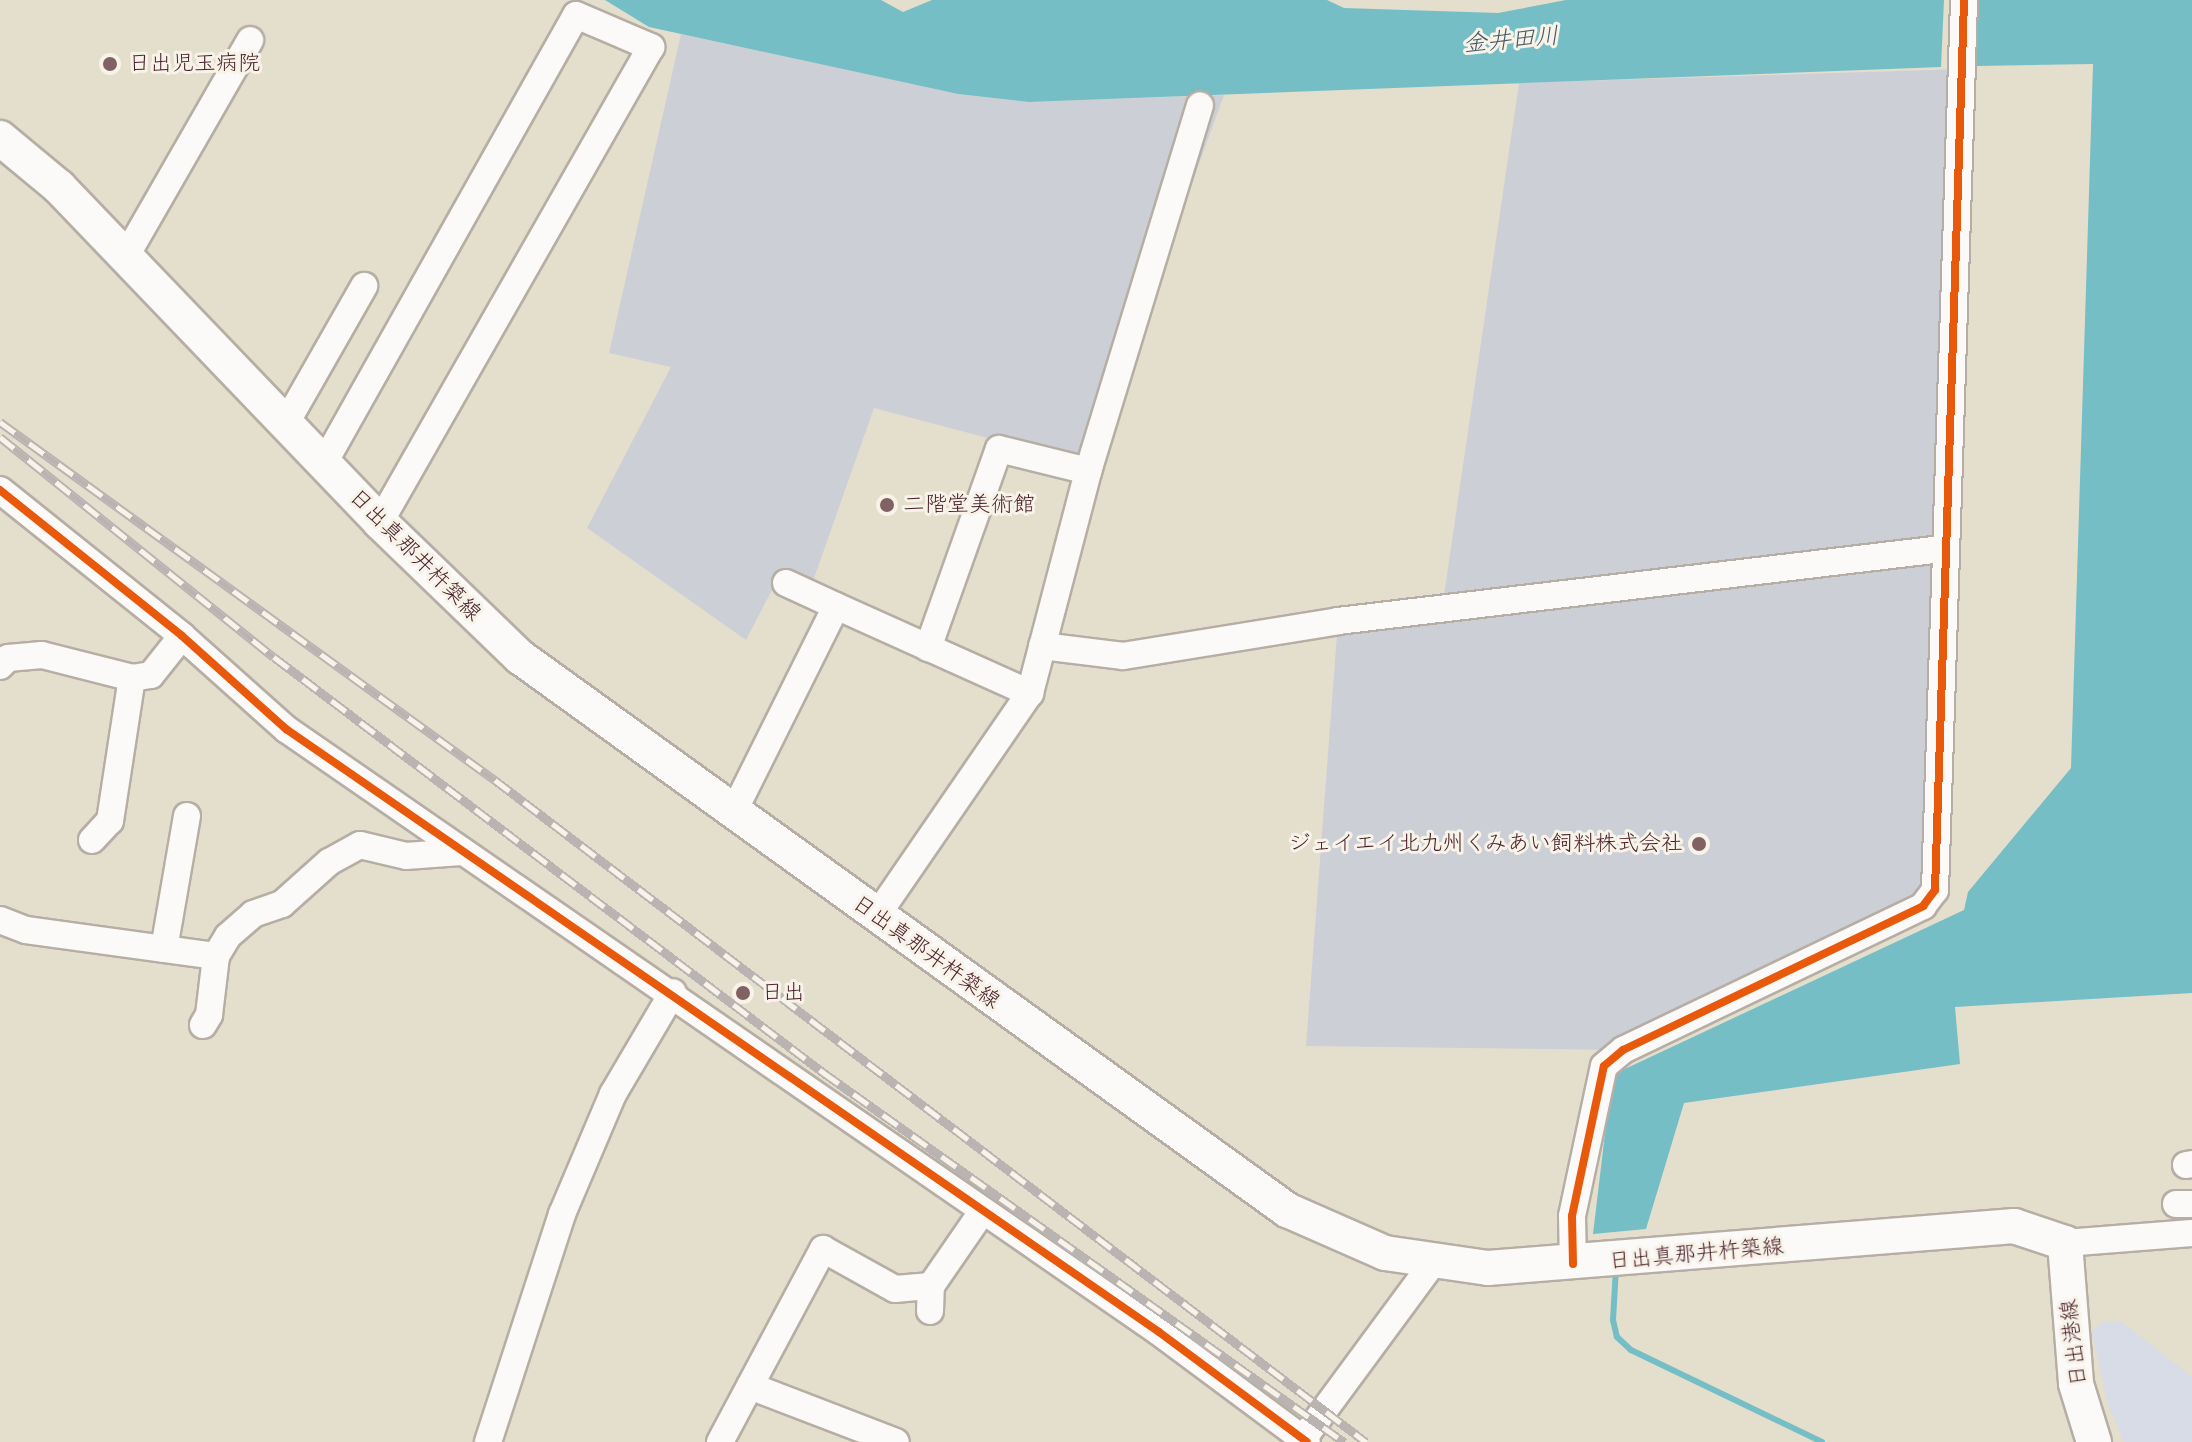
<!DOCTYPE html>
<meta charset="utf-8">
<style>
body{margin:0}
#map{position:relative;width:2192px;height:1442px;overflow:hidden;background:#e4decd;font-family:Pangolin,"Klee One",sans-serif}
div>[style]{position:absolute}
.built>*{inset:0;background:#d8dce6}
.industrial>*{inset:0;background:#ccd0d6}
.water>*{inset:0;background:#75bec6}
.stream>*{height:6px;margin:-3px;padding:0 3px;transform-origin:3px;border-radius:3px;background:#75bec6}
.roads{filter:drop-shadow(2px 0 #b6aea4) drop-shadow(-2px 0 #b6aea4) drop-shadow(0 2px #b6aea4) drop-shadow(0 -2px #b6aea4)}
.minor>*{height:26px;margin:-13px;padding:0 13px;transform-origin:13px;border-radius:13px;background:#fbfaf8}
.major>*{height:34px;margin:-17px;padding:0 17px;transform-origin:17px;border-radius:17px;background:#fbfaf8}
.rail>*{height:9px;margin-top:-4.5px;transform-origin:0;background:repeating-linear-gradient(90deg,#f7f3e8 0 18px,#b9b3b2 0 36px);box-sizing:border-box;border-block:2px solid #b9b3b2}
.cycleway>*{height:8px;margin:-4px;padding:0 4px;transform-origin:4px;border-radius:4px;background:#e8590c}
.dots>*{width:22px;height:22px;translate:-50% -50%;box-sizing:border-box;border:4px solid #f7f3e8;border-radius:50%}
span{translate:-50% -50%;white-space:nowrap;text-align:center;line-height:1.15;-webkit-text-stroke:6px #f7f3e8;paint-order:stroke}
.poi-label{font-size:22px;color:#4a1f2b}
.left{translate:0 -50%;text-align:left}
.right{translate:-100% -50%;text-align:right}
.street-label{font-size:22px;color:#4a1f2b}
.water-label{font-size:24px;color:#485968;font-style:italic}
</style>
<div id="map">
<div class="built">
<div style="clip-path:polygon(2104px 1321px,2121px 1321px,2192px 1377px,2192px 1442px,2124px 1442px,2108px 1405px,2092px 1332px)"></div>
</div>
<div class="industrial">
<div style="clip-path:polygon(681px 34px,958px 94px,1029px 102px,1224px 95px,1090px 465px,874px 408px,813px 581px,783px 569px,746px 640px,587px 528px,671px 367px,609px 353px)"></div>
<div style="clip-path:polygon(1961px 69px,1935px 890px,1623px 1050px,1306px 1046px,1338px 621px,1442px 609px,1519px 83px)"></div>
</div>
<div class="water">
<div style="clip-path:polygon(605px 0,881px 0,903px 12px,932px 0,1327px 0,1344px 8px,1498px 13px,1566px 0,1944px 0,1941px 67px,1029px 102px,958px 94px,649px 27px)"></div>
<div style="clip-path:polygon(1979px 0,2192px 0,2192px 993px,1955px 1007px,1960px 1064px,1684px 1103px,1646px 1229px,1593px 1234px,1612px 1075px,1964px 910px,1968px 892px,2071px 768px,2093px 64px,1976px 66px)"></div>
</div>
<div class="stream">
<div style="left:1616px;top:1268px;width:52px;rotate:93.3deg"></div>
<div style="left:1613px;top:1320px;width:17px;rotate:77deg"></div>
<div style="left:1617px;top:1337px;width:19px;rotate:43deg"></div>
<div style="left:1631px;top:1350px;width:212px;rotate:25.7deg"></div>
</div>
<div class="roads">
<div class="minor">
<div style="left:126px;top:256px;width:249px;rotate:-60.1deg"></div>
<div style="left:286px;top:423px;width:158px;rotate:-60.3deg"></div>
<div style="left:324px;top:463px;width:514px;rotate:-60.64deg"></div>
<div style="left:576px;top:15px;width:82px;rotate:23.1deg"></div>
<div style="left:651px;top:47px;width:547px;rotate:119.71deg"></div>
<div style="left:0;top:490px;width:233px;rotate:38.7deg"></div>
<div style="left:182px;top:636px;width:140px;rotate:41.8deg"></div>
<div style="left:286px;top:729px;width:1061px;rotate:34.63deg"></div>
<div style="left:1159px;top:1332px;width:184px;rotate:36.6deg"></div>
<div style="left:836px;top:606px;width:213px;rotate:24.2deg"></div>
<div style="left:1042px;top:646px;width:82px;rotate:7deg"></div>
<div style="left:1123px;top:656px;width:218px;rotate:-9.2deg"></div>
<div style="left:1338px;top:621px;width:608px;rotate:-6.8deg"></div>
<div style="left:928px;top:648px;width:211px;rotate:-70.4deg"></div>
<div style="left:999px;top:449px;width:92px;rotate:13.9deg"></div>
<div style="left:0;top:666px;width:11px;rotate:-45deg"></div>
<div style="left:8px;top:658px;width:34px;rotate:-5deg"></div>
<div style="left:42px;top:655px;width:93px;rotate:14.3deg"></div>
<div style="left:733px;top:813px;width:231px;rotate:-63.5deg"></div>
<div style="left:836px;top:606px;width:55px;rotate:-155.3deg"></div>
<div style="left:92px;top:840px;width:26px;rotate:-47deg"></div>
<div style="left:110px;top:821px;width:145px;rotate:-81.3deg"></div>
<div style="left:132px;top:678px;width:19px;rotate:-9deg"></div>
<div style="left:151px;top:675px;width:50px;rotate:-51.5deg"></div>
<div style="left:878px;top:914px;width:268px;rotate:-55.5deg"></div>
<div style="left:1030px;top:693px;width:236px;rotate:-75.3deg"></div>
<div style="left:1090px;top:465px;width:376px;rotate:-73deg"></div>
<div style="left:0;top:920px;width:28px;rotate:21deg"></div>
<div style="left:26px;top:930px;width:192px;rotate:7.8deg"></div>
<div style="left:216px;top:956px;width:23px;rotate:-59deg"></div>
<div style="left:228px;top:936px;width:33px;rotate:-41deg"></div>
<div style="left:253px;top:914px;width:31px;rotate:-19deg"></div>
<div style="left:282px;top:904px;width:63px;rotate:-41.8deg"></div>
<div style="left:329px;top:862px;width:35px;rotate:-29deg"></div>
<div style="left:360px;top:845px;width:47px;rotate:13.4deg"></div>
<div style="left:406px;top:856px;width:55px;rotate:-4.2deg"></div>
<div style="left:164px;top:949px;width:135px;rotate:-80.2deg"></div>
<div style="left:203px;top:1025px;width:12px;rotate:-59deg"></div>
<div style="left:209px;top:1015px;width:59px;rotate:-83.2deg"></div>
<div style="left:2186px;top:1165px;width:6px;rotate:-9deg"></div>
<div style="left:2176px;top:1204px;width:16px"></div>
<div style="left:2065px;top:1243px;width:127px;rotate:-4.5deg"></div>
<div style="left:1573px;top:1264px;width:48px;rotate:-91.2deg"></div>
<div style="left:1572px;top:1216px;width:153px;rotate:-78deg"></div>
<div style="left:1604px;top:1066px;width:25px;rotate:-40deg"></div>
<div style="left:1623px;top:1050px;width:333px;rotate:-25.6deg"></div>
<div style="left:1923px;top:906px;width:20px;rotate:-53deg"></div>
<div style="left:1935px;top:890px;width:890px;rotate:-88.13deg"></div>
<div style="left:930px;top:1311px;width:25px;rotate:-88deg"></div>
<div style="left:750px;top:1386px;width:156px;rotate:21deg"></div>
<div style="left:1303px;top:1439px;width:222px;rotate:-53.6deg"></div>
<div style="left:488px;top:1442px;width:240px;rotate:-72deg"></div>
<div style="left:562px;top:1214px;width:130px;rotate:-67deg"></div>
<div style="left:613px;top:1094px;width:118px;rotate:-59.5deg"></div>
<div style="left:720px;top:1442px;width:219px;rotate:-61.9deg"></div>
<div style="left:823px;top:1249px;width:82px;rotate:29.1deg"></div>
<div style="left:895px;top:1289px;width:36px;rotate:-5deg"></div>
<div style="left:931px;top:1286px;width:90px;rotate:-55.4deg"></div>
</div>
<div class="major">
<div style="left:0;top:138px;width:77px;rotate:39.7deg"></div>
<div style="left:59px;top:187px;width:464px;rotate:46.2deg"></div>
<div style="left:380px;top:522px;width:194px;rotate:44deg"></div>
<div style="left:520px;top:657px;width:946px;rotate:35.79deg"></div>
<div style="left:1287px;top:1210px;width:107px;rotate:23.7deg"></div>
<div style="left:1385px;top:1253px;width:104px;rotate:8.3deg"></div>
<div style="left:1488px;top:1268px;width:528px;rotate:-4.57deg"></div>
<div style="left:2014px;top:1226px;width:54px;rotate:18.4deg"></div>
<div style="left:2065px;top:1243px;width:141px;rotate:85.5deg"></div>
<div style="left:2076px;top:1384px;width:61px;rotate:72.8deg"></div>
</div>
</div>
<div class="rail">
<div style="left:0;top:422px;width:611px;rotate:35.88deg"></div>
<div style="left:495px;top:780px;width:1094px;rotate:37.24deg"></div>
<div style="left:0;top:437px;width:351px;rotate:38.8deg"></div>
<div style="left:274px;top:657px;width:690px;rotate:37.1deg"></div>
<div style="left:824px;top:1073px;width:638px;rotate:35.36deg"></div>
</div>
<div class="cycleway">
<div style="left:0;top:490px;width:233px;rotate:38.7deg"></div>
<div style="left:182px;top:636px;width:140px;rotate:41.8deg"></div>
<div style="left:286px;top:729px;width:1061px;rotate:34.63deg"></div>
<div style="left:1159px;top:1332px;width:184px;rotate:36.6deg"></div>
<div style="left:1573px;top:1264px;width:48px;rotate:-91.2deg"></div>
<div style="left:1572px;top:1216px;width:153px;rotate:-78deg"></div>
<div style="left:1604px;top:1066px;width:25px;rotate:-40deg"></div>
<div style="left:1623px;top:1050px;width:333px;rotate:-25.6deg"></div>
<div style="left:1923px;top:906px;width:20px;rotate:-53deg"></div>
<div style="left:1935px;top:890px;width:890px;rotate:-88.13deg"></div>
</div>
<div class="dots">
<div style="left:110px;top:64px;background:#806264"></div>
<div style="left:887px;top:505px;background:#806264"></div>
<div style="left:1699px;top:844px;background:#806264"></div>
<div style="left:743px;top:993px;background:#806264"></div>
</div>
<div class="poi-label">
<span class="left" style="left:128px;top:64px">日出児玉病院</span>
<span class="left" style="left:903px;top:505px">二階堂美術館</span>
<span class="right" style="left:1683px;top:844px">ジェイエイ北九州くみあい飼料株式会社</span>
<span class="left" style="left:761px;top:993px">日出</span>
</div>
<div class="street-label">
<span style="left:415px;top:555px;rotate:45deg">日出真那井杵築線</span>
<span style="left:926px;top:952px;rotate:36deg">日出真那井杵築線</span>
<span style="left:1696px;top:1254px;rotate:-5deg">日出真那井杵築線</span>
<span style="left:2074px;top:1343px;rotate:-97deg">日出港線</span>
</div>
<div class="water-label">
<span style="left:1511px;top:40px;rotate:-5deg">金井田川</span>
</div>
</div>
